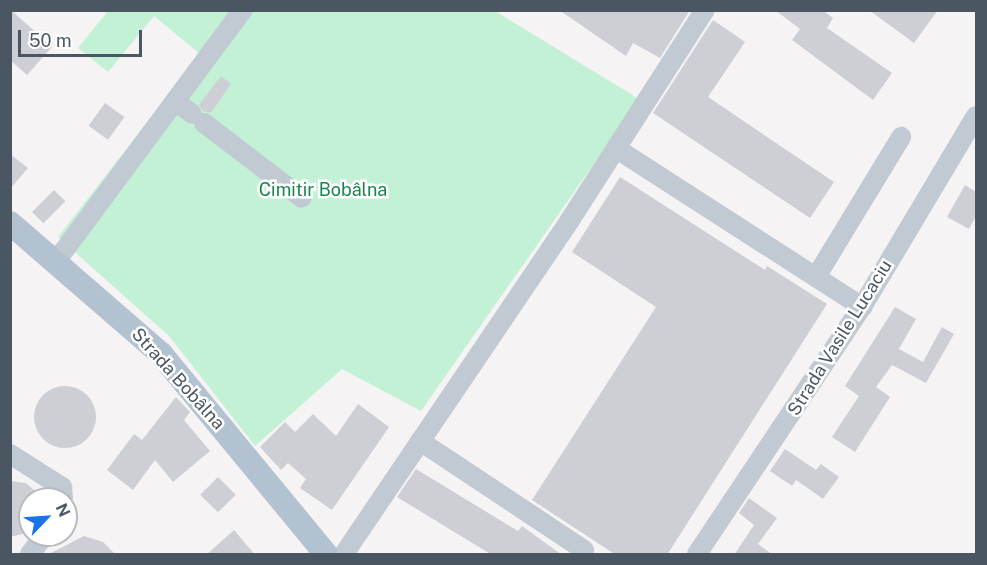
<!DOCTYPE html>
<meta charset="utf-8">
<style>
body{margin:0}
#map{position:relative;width:987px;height:565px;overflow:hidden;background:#f5f3f3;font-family:"Public Sans",sans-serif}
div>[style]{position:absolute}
.green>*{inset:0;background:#c3f1d5}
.building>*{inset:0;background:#cdcfd5;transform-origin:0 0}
.round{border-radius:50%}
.minor>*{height:20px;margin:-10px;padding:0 10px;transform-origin:10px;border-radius:10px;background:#c1cad2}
.major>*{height:24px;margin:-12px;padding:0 12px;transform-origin:12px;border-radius:12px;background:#b3c2d1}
span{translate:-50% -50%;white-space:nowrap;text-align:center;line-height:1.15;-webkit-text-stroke:5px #fff;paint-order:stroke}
.park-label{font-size:18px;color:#17864f}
.street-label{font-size:18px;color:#4a5661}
.frame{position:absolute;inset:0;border:12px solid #4a5661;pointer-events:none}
.north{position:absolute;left:18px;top:487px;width:60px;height:60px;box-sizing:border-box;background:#fff;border:2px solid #b7bbc0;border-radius:50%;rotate:65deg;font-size:16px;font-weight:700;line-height:24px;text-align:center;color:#4a5661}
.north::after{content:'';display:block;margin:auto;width:21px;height:27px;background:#1a73e8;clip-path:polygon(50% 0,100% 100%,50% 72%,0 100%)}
.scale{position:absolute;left:18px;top:30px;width:124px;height:27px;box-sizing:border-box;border:3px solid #4a5661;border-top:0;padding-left:8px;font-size:18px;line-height:21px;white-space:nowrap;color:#4a5661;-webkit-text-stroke:4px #fff;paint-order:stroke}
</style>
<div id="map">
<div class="green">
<div style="clip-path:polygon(108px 11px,495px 11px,639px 99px,421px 411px,342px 369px,255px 446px,170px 337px,58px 237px,200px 54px,154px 16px,108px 72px,78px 48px)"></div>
</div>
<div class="building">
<div style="clip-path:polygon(11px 10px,52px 47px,27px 75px,10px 60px)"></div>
<div style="clip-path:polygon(559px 10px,690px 10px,660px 58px,633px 43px,626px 56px)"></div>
<div style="clip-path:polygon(775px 10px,822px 10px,833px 18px,827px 28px,892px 73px,873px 100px,792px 40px,800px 29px)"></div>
<div style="clip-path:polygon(869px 10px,938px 10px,914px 43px)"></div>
<div style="clip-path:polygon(713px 20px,745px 42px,708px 97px,834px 182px,810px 218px,653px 113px)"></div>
<div style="clip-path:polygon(221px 76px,231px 84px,211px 113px,203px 111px,199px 105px)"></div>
<div style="left:105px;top:103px;width:24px;height:28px;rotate:36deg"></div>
<div style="clip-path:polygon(10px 154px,28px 168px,10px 189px)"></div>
<div style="clip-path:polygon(620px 177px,765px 270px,767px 266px,827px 304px,667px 555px,616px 555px,532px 500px,656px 307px,572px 252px)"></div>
<div style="clip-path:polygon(965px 185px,976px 192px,976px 216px,969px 229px,947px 217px)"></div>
<div style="left:54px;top:190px;width:16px;height:31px;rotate:45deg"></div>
<div style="clip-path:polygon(895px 307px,916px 319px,899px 349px,923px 362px,942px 327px,954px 334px,926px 383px,892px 365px,876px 387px,890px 397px,855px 452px,832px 437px,859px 396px,845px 386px)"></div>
<div class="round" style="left:34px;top:386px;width:62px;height:62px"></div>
<div style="clip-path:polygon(176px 397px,190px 412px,184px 420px,210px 451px,173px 482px,155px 460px,133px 490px,107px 470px,134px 434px,142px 440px)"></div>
<div style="clip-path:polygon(358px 404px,389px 427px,332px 510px,300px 488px,306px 479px,288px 463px,281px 470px,260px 447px,285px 422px,295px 432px,313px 414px,336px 436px)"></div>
<div style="clip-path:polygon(785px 449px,816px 470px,821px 464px,839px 477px,823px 499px,796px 480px,792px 486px,770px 471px)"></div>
<div style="clip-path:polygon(416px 469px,518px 531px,522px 526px,562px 555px,492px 555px,397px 497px)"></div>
<div style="left:218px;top:477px;width:25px;height:25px;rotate:45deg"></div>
<div style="clip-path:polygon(10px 481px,26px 483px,44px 499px,30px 499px,30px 532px,10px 537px)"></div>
<div style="clip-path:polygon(749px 498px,777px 518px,758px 544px,773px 555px,734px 555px,754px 525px,739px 513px)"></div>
<div style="clip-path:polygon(234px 530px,255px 555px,206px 555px)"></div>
<div style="clip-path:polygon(84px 536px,103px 542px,116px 555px,47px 555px)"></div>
</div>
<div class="minor">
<div style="left:175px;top:101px;width:21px;rotate:37deg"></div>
<div style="left:204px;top:123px;width:123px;rotate:37.4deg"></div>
<div style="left:617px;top:149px;width:292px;rotate:32.8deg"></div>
<div style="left:57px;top:260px;width:312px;rotate:-53.4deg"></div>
<div style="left:816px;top:277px;width:164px;rotate:-58.7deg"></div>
<div style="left:420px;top:441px;width:197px;rotate:33.6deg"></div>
<div style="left:10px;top:454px;width:62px;rotate:32.4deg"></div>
<div style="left:62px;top:487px;width:12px;rotate:85deg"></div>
<div style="left:30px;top:554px;width:24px;rotate:-52deg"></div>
<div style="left:344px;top:554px;width:403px;rotate:-55.9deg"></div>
<div style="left:570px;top:220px;width:250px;rotate:-57.3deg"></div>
<div style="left:697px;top:554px;width:297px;rotate:-56.3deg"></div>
<div style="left:862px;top:307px;width:222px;rotate:-59.2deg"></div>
</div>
<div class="major">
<div style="left:10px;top:223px;width:200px;rotate:40.9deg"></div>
<div style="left:161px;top:354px;width:259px;rotate:50.5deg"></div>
</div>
<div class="park-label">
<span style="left:323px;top:190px">Cimitir Bobâlna</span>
</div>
<div class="street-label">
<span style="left:840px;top:338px;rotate:-58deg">Strada Vasile Lucaciu</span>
<span style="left:178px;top:379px;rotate:48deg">Strada Bobâlna</span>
</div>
<div class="frame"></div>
<div class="north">N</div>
<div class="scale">50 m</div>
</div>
